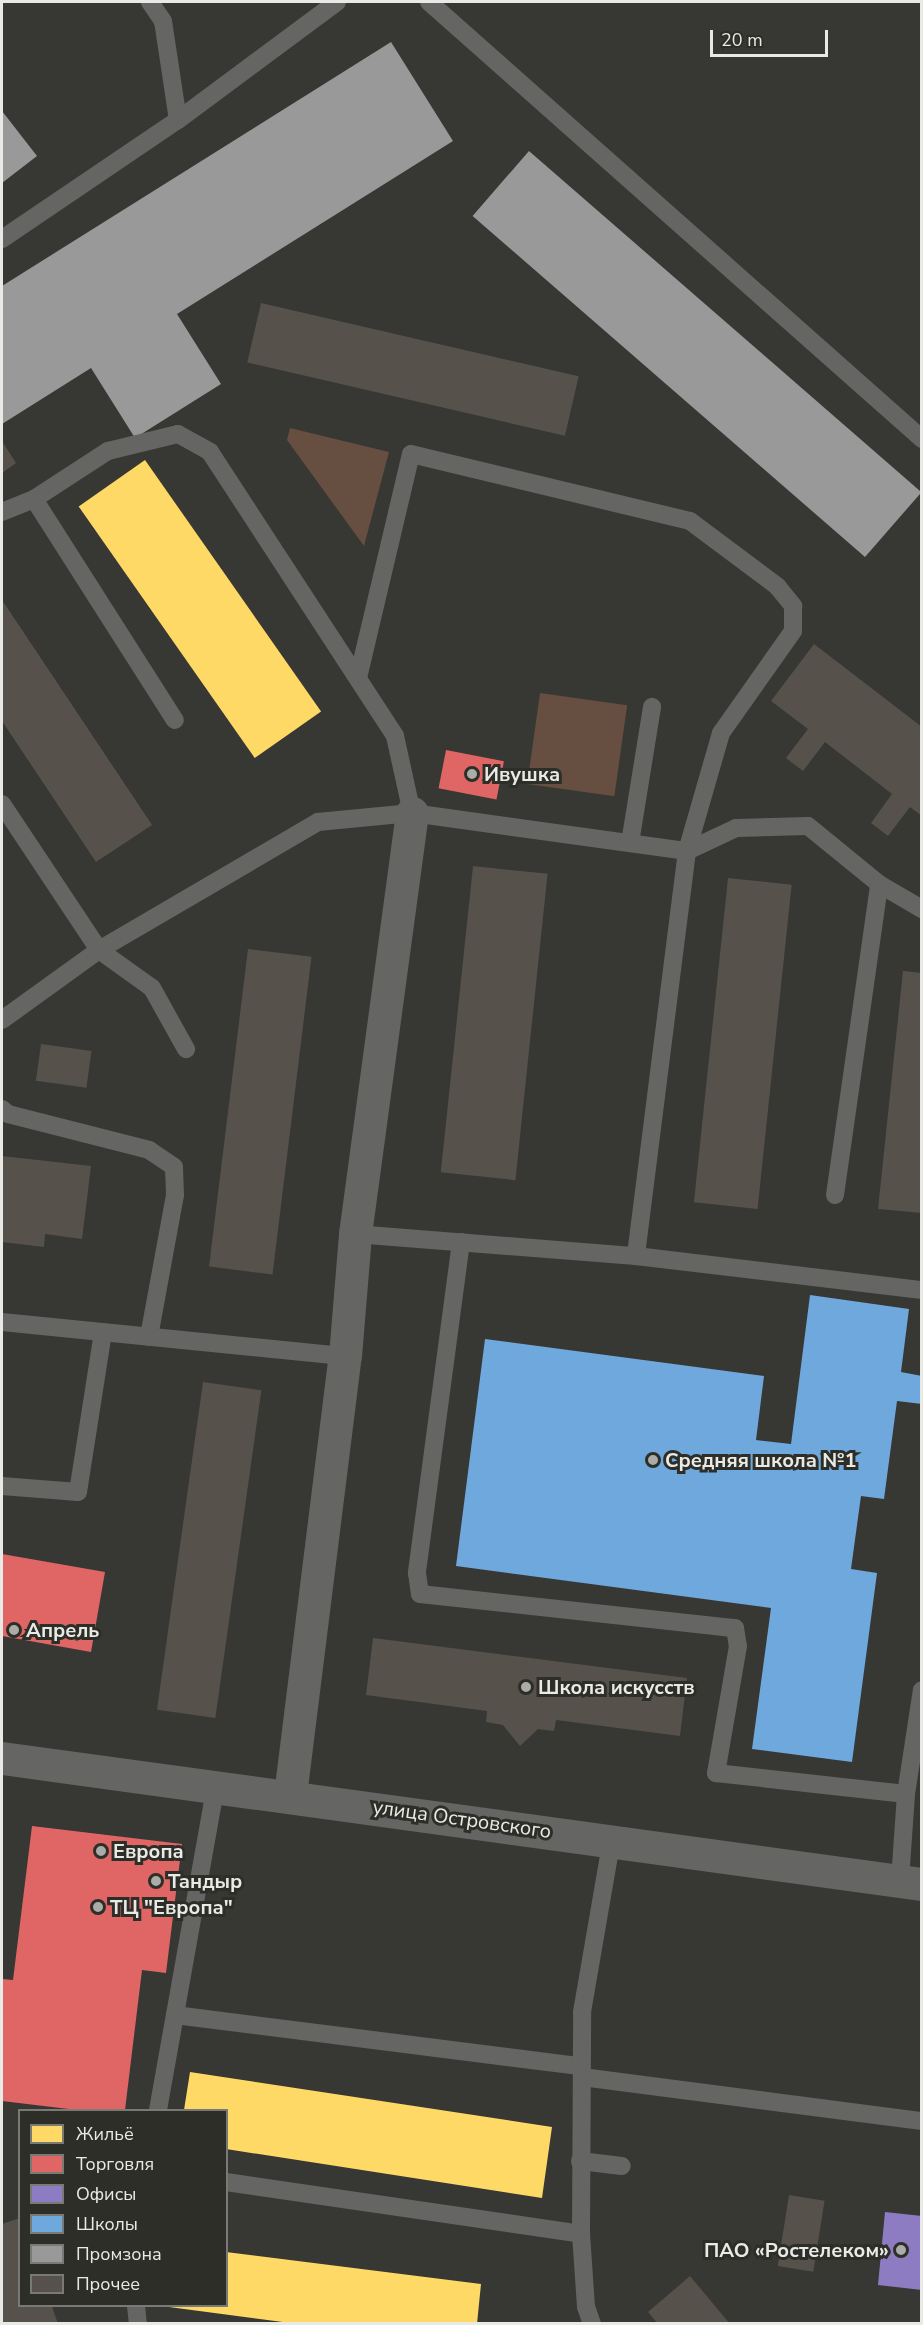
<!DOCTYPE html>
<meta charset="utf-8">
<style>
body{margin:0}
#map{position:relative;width:923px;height:2325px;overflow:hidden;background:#373734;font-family:"Nunito Sans",sans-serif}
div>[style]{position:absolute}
.green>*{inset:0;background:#664e41;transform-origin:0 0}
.homes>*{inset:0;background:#ffd966;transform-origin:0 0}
.shops>*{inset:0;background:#e06666;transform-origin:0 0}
.offices>*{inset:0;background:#8e7cc3}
.schools>*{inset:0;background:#6fa8dc}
.industry>*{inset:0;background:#999;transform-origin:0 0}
.building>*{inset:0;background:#56524b;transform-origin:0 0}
.service>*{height:18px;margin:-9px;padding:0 9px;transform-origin:9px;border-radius:9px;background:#656564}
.minor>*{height:33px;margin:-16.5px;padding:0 16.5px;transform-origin:16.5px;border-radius:16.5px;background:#656564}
.tertiary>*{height:33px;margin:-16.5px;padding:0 16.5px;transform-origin:16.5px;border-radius:16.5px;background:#656564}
.dots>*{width:16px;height:16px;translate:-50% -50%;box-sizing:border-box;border:3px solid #2e2e29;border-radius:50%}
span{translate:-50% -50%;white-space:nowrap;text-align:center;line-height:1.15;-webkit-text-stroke:6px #2e2e29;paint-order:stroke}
.poi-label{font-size:20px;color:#e9e9e6;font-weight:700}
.left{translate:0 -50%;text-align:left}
.right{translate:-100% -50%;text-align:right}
.street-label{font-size:20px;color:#e9e9e6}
.frame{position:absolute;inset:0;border:3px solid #e9e9e6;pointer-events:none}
.legend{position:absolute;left:18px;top:2109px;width:210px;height:198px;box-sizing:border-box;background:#2e2e29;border:2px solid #797975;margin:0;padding:8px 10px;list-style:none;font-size:18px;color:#e9e9e6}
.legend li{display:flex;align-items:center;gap:12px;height:30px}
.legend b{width:30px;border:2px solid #797975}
.scale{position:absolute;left:710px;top:30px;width:118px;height:27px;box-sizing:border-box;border:3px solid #e9e9e6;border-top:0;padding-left:8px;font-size:18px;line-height:21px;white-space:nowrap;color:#e9e9e6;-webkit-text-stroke:4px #2e2e29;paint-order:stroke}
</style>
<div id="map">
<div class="green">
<div style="clip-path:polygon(290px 428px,389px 452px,364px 546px,287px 440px)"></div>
<div style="left:540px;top:693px;width:88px;height:92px;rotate:8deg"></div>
</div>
<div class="homes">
<div style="left:145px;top:460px;width:307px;height:81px;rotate:55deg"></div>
<div style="clip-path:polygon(190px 2072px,552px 2127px,542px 2198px,226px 2149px,226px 2110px,184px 2110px)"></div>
<div style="clip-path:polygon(226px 2252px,481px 2284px,477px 2324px,298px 2324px,169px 2307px,226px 2306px)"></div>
</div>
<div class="shops">
<div style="left:446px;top:750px;width:59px;height:39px;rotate:11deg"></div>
<div style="clip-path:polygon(2px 1554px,105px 1572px,91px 1652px,2px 1636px)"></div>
<div style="clip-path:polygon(32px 1826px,182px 1844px,166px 1973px,142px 1970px,125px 2110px,77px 2110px,2px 2101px,2px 1979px,13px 1980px)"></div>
</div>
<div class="offices">
<div style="clip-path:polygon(885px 2212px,922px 2216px,922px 2290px,878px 2285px)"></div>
</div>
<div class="schools">
<div style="clip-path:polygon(810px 1295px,909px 1309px,901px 1372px,922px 1376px,922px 1404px,897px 1401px,884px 1499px,861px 1496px,851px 1569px,877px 1573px,852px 1762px,752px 1749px,771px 1608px,456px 1566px,485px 1339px,764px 1376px,756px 1440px,791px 1444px)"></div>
</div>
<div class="industry">
<div style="clip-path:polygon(391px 42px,453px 141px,177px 314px,221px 384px,135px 438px,91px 368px,2px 424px,2px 286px)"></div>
<div style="clip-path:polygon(2px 111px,37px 156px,2px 183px)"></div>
<div style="left:529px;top:151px;width:520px;height:86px;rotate:41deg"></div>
</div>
<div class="building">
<div style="left:261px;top:303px;width:326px;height:61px;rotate:13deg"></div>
<div style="clip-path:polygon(2px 441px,16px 463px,2px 473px)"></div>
<div style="clip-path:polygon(2px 600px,152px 825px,96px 862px,2px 721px)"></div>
<div style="clip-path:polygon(814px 644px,922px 727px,922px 816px,910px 807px,888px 836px,871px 823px,892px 794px,825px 742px,803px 771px,786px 758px,808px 729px,771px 701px)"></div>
<div style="left:473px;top:866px;width:75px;height:308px;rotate:6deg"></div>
<div style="left:728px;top:878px;width:64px;height:326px;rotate:6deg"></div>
<div style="left:248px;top:949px;width:64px;height:320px;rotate:7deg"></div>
<div style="clip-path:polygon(903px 971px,922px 973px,922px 1213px,878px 1209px)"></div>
<div style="left:41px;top:1044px;width:51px;height:37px;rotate:8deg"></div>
<div style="clip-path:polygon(2px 1156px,91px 1166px,82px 1239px,45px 1234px,44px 1247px,2px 1242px)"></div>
<div style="left:203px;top:1382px;width:59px;height:331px;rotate:8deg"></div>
<div style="clip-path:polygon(373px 1638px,687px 1678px,680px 1736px,556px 1720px,554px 1731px,538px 1729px,520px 1746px,503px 1725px,486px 1722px,487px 1711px,366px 1695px)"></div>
<div style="left:789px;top:2195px;width:36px;height:72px;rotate:9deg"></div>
<div style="clip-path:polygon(20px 2218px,20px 2306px,52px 2306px,58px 2324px,2px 2324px,2px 2224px)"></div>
<div style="clip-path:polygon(690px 2276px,730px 2324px,658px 2324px,648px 2312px)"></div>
</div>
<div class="service">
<div style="left:150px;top:2px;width:23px;rotate:56deg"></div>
<div style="left:163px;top:21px;width:100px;rotate:81.4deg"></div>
<div style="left:429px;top:2px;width:659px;rotate:41.55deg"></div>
<div style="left:2px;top:239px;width:212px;rotate:-34.1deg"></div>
<div style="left:178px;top:120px;width:198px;rotate:-36.6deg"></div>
<div style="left:34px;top:499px;width:262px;rotate:57.5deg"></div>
<div style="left:2px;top:512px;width:35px;rotate:-22deg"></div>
<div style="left:34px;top:499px;width:88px;rotate:-33deg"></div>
<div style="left:108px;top:451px;width:72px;rotate:-13.7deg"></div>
<div style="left:178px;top:434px;width:37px;rotate:29deg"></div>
<div style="left:210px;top:452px;width:339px;rotate:56.9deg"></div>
<div style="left:395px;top:736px;width:79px;rotate:77.6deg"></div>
<div style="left:358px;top:678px;width:230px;rotate:-76.7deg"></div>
<div style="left:411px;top:454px;width:287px;rotate:13.5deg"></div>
<div style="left:690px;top:521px;width:109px;rotate:36.8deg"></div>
<div style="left:777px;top:586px;width:26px;rotate:51deg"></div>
<div style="left:793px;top:606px;width:25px;rotate:90deg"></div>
<div style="left:793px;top:631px;width:125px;rotate:125.2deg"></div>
<div style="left:721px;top:733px;width:123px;rotate:106.1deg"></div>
<div style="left:687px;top:851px;width:408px;rotate:97.2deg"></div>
<div style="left:2px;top:804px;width:175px;rotate:56.4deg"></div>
<div style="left:99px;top:950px;width:65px;rotate:35.6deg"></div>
<div style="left:152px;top:988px;width:70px;rotate:60.9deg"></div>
<div style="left:630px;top:843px;width:138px;rotate:-80.8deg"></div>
<div style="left:2px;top:1020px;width:120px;rotate:-35.8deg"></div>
<div style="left:99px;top:950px;width:254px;rotate:-30.3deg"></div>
<div style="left:318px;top:822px;width:94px;rotate:-5.5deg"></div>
<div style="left:412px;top:813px;width:278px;rotate:7.9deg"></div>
<div style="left:687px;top:851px;width:54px;rotate:-25.1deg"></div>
<div style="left:736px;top:828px;width:72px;rotate:-1.6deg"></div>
<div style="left:808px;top:826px;width:92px;rotate:39.2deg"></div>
<div style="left:879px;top:884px;width:50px;rotate:30.2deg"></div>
<div style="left:2px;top:1109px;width:8px;rotate:40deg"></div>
<div style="left:8px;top:1114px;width:146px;rotate:14.3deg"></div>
<div style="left:149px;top:1150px;width:30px;rotate:34deg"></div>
<div style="left:174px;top:1167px;width:28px;rotate:88deg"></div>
<div style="left:175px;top:1195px;width:144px;rotate:100.4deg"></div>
<div style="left:835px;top:1195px;width:314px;rotate:-81.9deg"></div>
<div style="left:355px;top:1234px;width:282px;rotate:4.5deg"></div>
<div style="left:636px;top:1256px;width:288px;rotate:6.8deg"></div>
<div style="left:461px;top:1242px;width:334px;rotate:97.6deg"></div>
<div style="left:417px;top:1573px;width:21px;rotate:82deg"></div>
<div style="left:420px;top:1594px;width:317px;rotate:6.2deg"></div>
<div style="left:735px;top:1628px;width:18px;rotate:81deg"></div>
<div style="left:738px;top:1646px;width:129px;rotate:99.8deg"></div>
<div style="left:716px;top:1773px;width:191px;rotate:6.3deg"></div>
<div style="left:2px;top:1322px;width:345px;rotate:5.7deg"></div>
<div style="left:2px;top:1486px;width:76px;rotate:4.5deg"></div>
<div style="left:78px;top:1492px;width:162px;rotate:-81.1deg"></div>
<div style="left:900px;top:1880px;width:86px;rotate:-86deg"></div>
<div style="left:906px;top:1794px;width:105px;rotate:-81.3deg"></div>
<div style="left:175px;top:2015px;width:408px;rotate:7.2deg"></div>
<div style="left:582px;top:2077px;width:343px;rotate:7.4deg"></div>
<div style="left:158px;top:2110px;width:329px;rotate:-79.9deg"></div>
<div style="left:580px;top:2161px;width:42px;rotate:6.8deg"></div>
<div style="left:226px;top:2182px;width:359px;rotate:8.3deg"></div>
<div style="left:136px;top:2306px;width:18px;rotate:84deg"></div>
<div style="left:592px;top:2324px;width:18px;rotate:-109deg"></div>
<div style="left:586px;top:2307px;width:73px;rotate:-93.9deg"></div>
<div style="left:581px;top:2234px;width:222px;rotate:-89.7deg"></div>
<div style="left:582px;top:2012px;width:176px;rotate:-80.2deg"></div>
</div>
<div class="minor">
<div style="left:290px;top:1795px;width:442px;rotate:-82.9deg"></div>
<div style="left:345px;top:1356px;width:122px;rotate:-85.3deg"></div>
<div style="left:355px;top:1234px;width:425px;rotate:-82.3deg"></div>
</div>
<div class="tertiary">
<div style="left:2px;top:1758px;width:929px;rotate:7.8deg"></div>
</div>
<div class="dots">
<div style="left:472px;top:774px;background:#ababa8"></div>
<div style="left:653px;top:1460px;background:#ababa8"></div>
<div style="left:14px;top:1630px;background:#ababa8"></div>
<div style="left:526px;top:1687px;background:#ababa8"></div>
<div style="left:101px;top:1851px;background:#ababa8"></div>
<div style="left:156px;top:1881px;background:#ababa8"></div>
<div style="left:98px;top:1907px;background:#ababa8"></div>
<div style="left:901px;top:2250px;background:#ababa8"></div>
</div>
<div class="poi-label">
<span class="left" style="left:484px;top:774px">Ивушка</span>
<span class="left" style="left:665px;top:1460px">Средняя школа №1</span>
<span class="left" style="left:26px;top:1630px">Апрель</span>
<span class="left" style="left:538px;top:1687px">Школа искусств</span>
<span class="left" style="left:113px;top:1851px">Европа</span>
<span class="left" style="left:168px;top:1881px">Тандыр</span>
<span class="left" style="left:110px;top:1907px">ТЦ "Европа"</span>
<span class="right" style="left:889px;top:2250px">ПАО «Ростелеком»</span>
</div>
<div class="street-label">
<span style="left:462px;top:1819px;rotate:8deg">улица Островского</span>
</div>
<div class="frame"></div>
<ul class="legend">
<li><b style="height:16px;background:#ffd966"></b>Жильё</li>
<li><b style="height:16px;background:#e06666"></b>Торговля</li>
<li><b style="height:16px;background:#8e7cc3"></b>Офисы</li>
<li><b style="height:16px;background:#6fa8dc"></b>Школы</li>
<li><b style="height:16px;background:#999"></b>Промзона</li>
<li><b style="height:16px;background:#56524b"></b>Прочее</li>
</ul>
<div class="scale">20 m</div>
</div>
